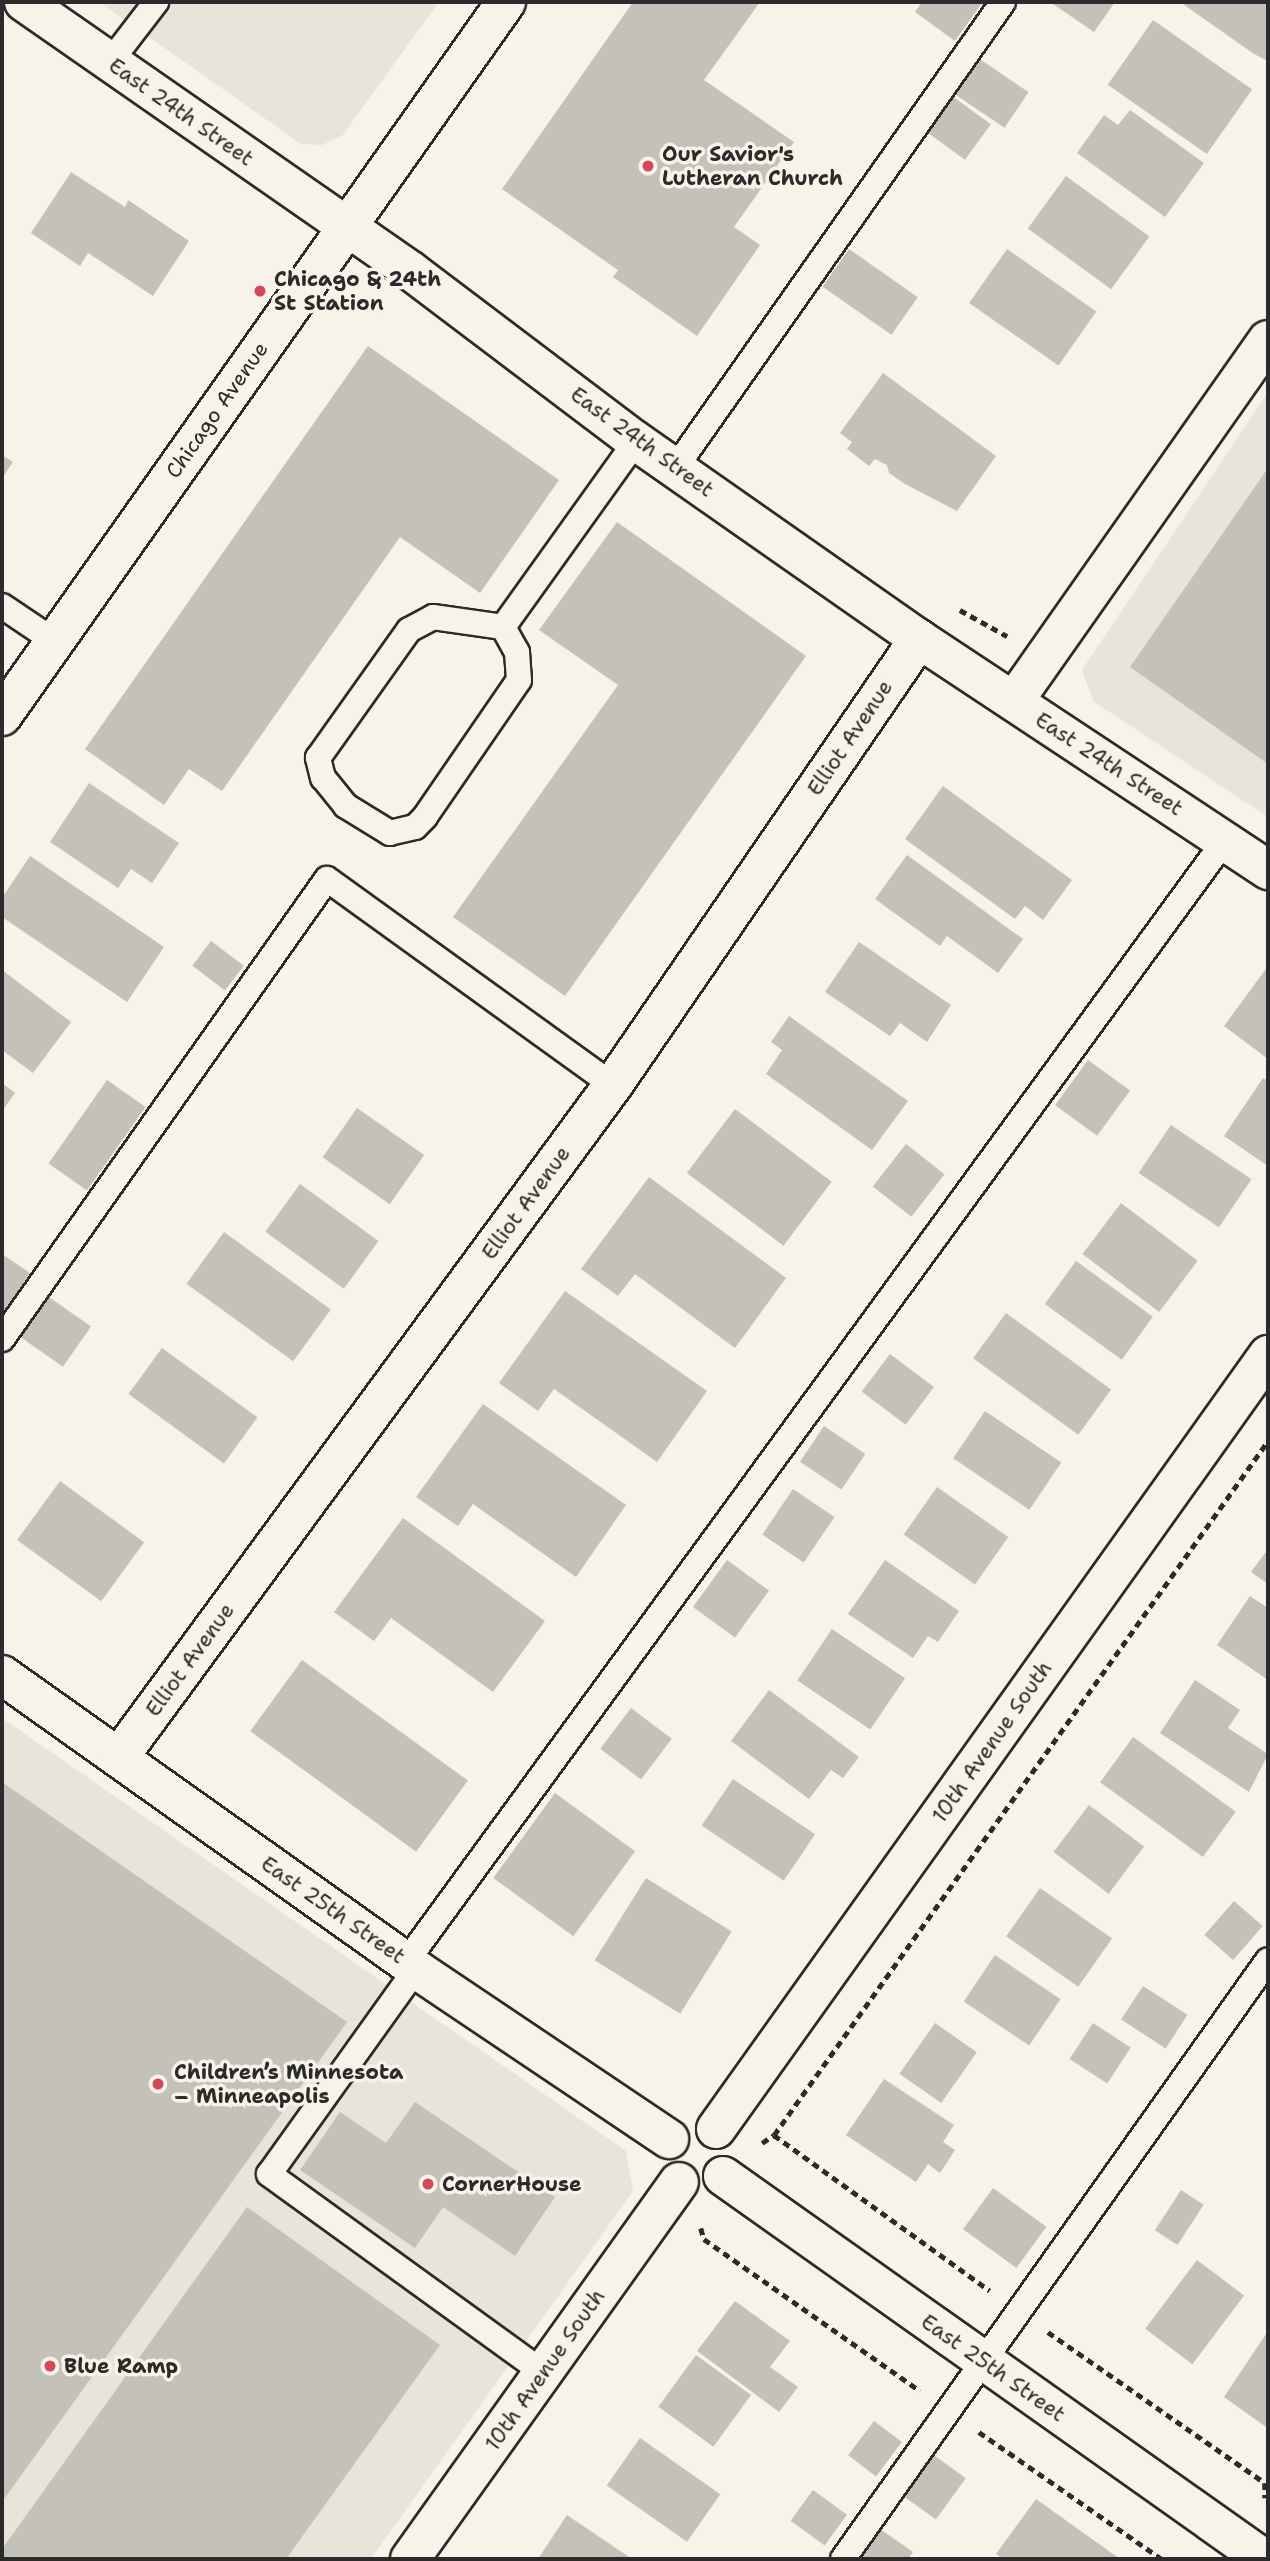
<!DOCTYPE html>
<meta charset="utf-8">
<style>
body{margin:0}
#map{position:relative;width:1270px;height:2561px;overflow:hidden;background:#f7f3e8;font-family:"Shantell Sans",sans-serif}
div>[style]{position:absolute}
.built>*{inset:0;background:#e8e4da}
.building>*{inset:0;background:#c4c1b9;transform-origin:0 0}
.path>*{height:4.5px;margin-top:-2.25px;transform-origin:0;background:repeating-linear-gradient(90deg,#2b2b2b 0 7px,transparent 0 12px)}
.roads{filter:drop-shadow(2px 0 #2b2b2b) drop-shadow(-2px 0 #2b2b2b) drop-shadow(0 2px #2b2b2b) drop-shadow(0 -2px #2b2b2b)}
.lane>*{height:24px;margin:-12px;padding:0 12px;transform-origin:12px;border-radius:12px;background:#f7f3e8}
.street>*{height:38px;margin:-19px;padding:0 19px;transform-origin:19px;border-radius:19px;background:#f7f3e8}
.secondary>*{height:38px;margin:-19px;padding:0 19px;transform-origin:19px;border-radius:19px;background:#f7f3e8}
.dots>*{width:19px;height:19px;translate:-50% -50%;box-sizing:border-box;border:4px solid #f7f3e8;border-radius:50%}
span{translate:-50% -50%;white-space:nowrap;text-align:center;line-height:1.15;-webkit-text-stroke:7px #f7f3e8;paint-order:stroke}
.street-label{font-size:21px;color:#2b2b2b}
.poi-label{font-size:21px;color:#2b2b2b;font-weight:700}
.left{translate:0 -50%;text-align:left}
.frame{position:absolute;inset:0;border:4px solid #2b2b2b;pointer-events:none}
</style>
<div id="map">
<div class="built">
<div style="clip-path:polygon(99px 2px,439px 2px,342px 136px,322px 145px,301px 144px)"></div>
<div style="clip-path:polygon(1268px 392px,1268px 817px,1093px 701px,1082px 670px)"></div>
<div style="clip-path:polygon(2px 1718px,626px 2151px,633px 2191px,371px 2559px,2px 2559px)"></div>
</div>
<div class="building">
<div style="clip-path:polygon(633px 2px,760px 2px,704px 80px,794px 142px,734px 227px,760px 245px,697px 336px,613px 277px,618px 270px,502px 189px)"></div>
<div style="clip-path:polygon(922px 2px,979px 2px,982px 3px,955px 41px,915px 12px)"></div>
<div style="clip-path:polygon(1050px 2px,1115px 2px,1094px 32px)"></div>
<div style="clip-path:polygon(1180px 2px,1268px 2px,1268px 61px,1254px 54px)"></div>
<div style="left:1153px;top:20px;width:121px;height:79px;rotate:35deg"></div>
<div style="left:978px;top:58px;width:61px;height:43px;rotate:34deg"></div>
<div style="left:952px;top:96px;width:48px;height:44px;rotate:36deg"></div>
<div style="clip-path:polygon(1130px 110px,1204px 163px,1165px 217px,1077px 153px,1104px 115px,1118px 125px)"></div>
<div style="clip-path:polygon(71px 172px,125px 207px,128px 200px,189px 241px,153px 296px,88px 253px,80px 266px,31px 233px)"></div>
<div style="left:1066px;top:176px;width:103px;height:65px;rotate:36deg"></div>
<div style="left:849px;top:249px;width:84px;height:46px;rotate:35deg"></div>
<div style="left:1007px;top:249px;width:109px;height:66px;rotate:35deg"></div>
<div style="clip-path:polygon(368px 346px,559px 480px,480px 593px,400px 537px,222px 791px,189px 769px,164px 805px,85px 749px)"></div>
<div style="clip-path:polygon(883px 373px,996px 456px,957px 511px,905px 484px,889px 473px,887px 465px,875px 459px,869px 466px,847px 449px,852px 442px,840px 433px)"></div>
<div style="clip-path:polygon(2px 455px,13px 462px,2px 478px)"></div>
<div style="clip-path:polygon(1268px 468px,1268px 764px,1130px 667px)"></div>
<div style="clip-path:polygon(617px 522px,806px 656px,565px 996px,453px 917px,618px 685px,539px 630px)"></div>
<div style="clip-path:polygon(89px 783px,179px 843px,152px 883px,131px 869px,118px 888px,50px 842px)"></div>
<div style="clip-path:polygon(943px 786px,1072px 880px,1043px 920px,1025px 906px,1015px 919px,905px 839px)"></div>
<div style="clip-path:polygon(907px 855px,1023px 939px,998px 973px,947px 936px,940px 946px,875px 899px)"></div>
<div style="clip-path:polygon(30px 856px,164px 947px,127px 1002px,2px 917px,2px 898px)"></div>
<div style="left:211px;top:941px;width:41px;height:31px;rotate:37deg"></div>
<div style="clip-path:polygon(859px 942px,951px 1005px,927px 1042px,900px 1023px,890px 1036px,825px 992px)"></div>
<div style="clip-path:polygon(1268px 966px,1268px 1059px,1224px 1026px)"></div>
<div style="clip-path:polygon(2px 970px,71px 1022px,33px 1073px,2px 1050px)"></div>
<div style="clip-path:polygon(789px 1016px,908px 1101px,872px 1150px,766px 1074px,782px 1050px,771px 1042px)"></div>
<div style="left:1088px;top:1060px;width:52px;height:56px;rotate:36deg"></div>
<div style="clip-path:polygon(1263px 1078px,1268px 1081px,1268px 1166px,1224px 1136px)"></div>
<div style="left:107px;top:1080px;width:47px;height:102px;rotate:35deg"></div>
<div style="clip-path:polygon(2px 1083px,15px 1093px,2px 1111px)"></div>
<div style="left:357px;top:1108px;width:82px;height:60px;rotate:35deg"></div>
<div style="left:735px;top:1109px;width:121px;height:80px;rotate:37deg"></div>
<div style="left:1171px;top:1125px;width:97px;height:58px;rotate:34deg"></div>
<div style="left:906px;top:1144px;width:49px;height:54px;rotate:38deg"></div>
<div style="clip-path:polygon(649px 1177px,786px 1278px,735px 1348px,635px 1274px,618px 1296px,581px 1269px)"></div>
<div style="left:300px;top:1184px;width:97px;height:59px;rotate:36deg"></div>
<div style="left:1121px;top:1203px;width:96px;height:64px;rotate:37deg"></div>
<div style="left:224px;top:1232px;width:132px;height:64px;rotate:36deg"></div>
<div style="clip-path:polygon(2px 1254px,30px 1273px,2px 1314px)"></div>
<div style="left:1076px;top:1261px;width:95px;height:53px;rotate:36deg"></div>
<div style="clip-path:polygon(565px 1291px,707px 1391px,657px 1462px,554px 1389px,538px 1411px,499px 1383px)"></div>
<div style="left:46px;top:1295px;width:55px;height:49px;rotate:35deg"></div>
<div style="left:1006px;top:1313px;width:130px;height:56px;rotate:36deg"></div>
<div style="left:162px;top:1348px;width:118px;height:57px;rotate:36deg"></div>
<div style="left:890px;top:1354px;width:55px;height:47px;rotate:37deg"></div>
<div style="clip-path:polygon(483px 1404px,626px 1505px,576px 1577px,473px 1504px,458px 1526px,416px 1497px)"></div>
<div style="left:985px;top:1411px;width:92px;height:57px;rotate:34deg"></div>
<div style="left:824px;top:1426px;width:50px;height:43px;rotate:34deg"></div>
<div style="left:60px;top:1481px;width:104px;height:73px;rotate:36deg"></div>
<div style="left:937px;top:1487px;width:87px;height:58px;rotate:35deg"></div>
<div style="left:793px;top:1489px;width:50px;height:55px;rotate:34deg"></div>
<div style="clip-path:polygon(403px 1518px,545px 1621px,493px 1692px,391px 1618px,374px 1641px,334px 1612px)"></div>
<div style="clip-path:polygon(1268px 1549px,1268px 1584px,1251px 1572px)"></div>
<div style="left:727px;top:1560px;width:52px;height:58px;rotate:36deg"></div>
<div style="clip-path:polygon(885px 1560px,959px 1611px,938px 1642px,928px 1636px,913px 1658px,848px 1614px)"></div>
<div style="clip-path:polygon(1250px 1596px,1268px 1608px,1268px 1680px,1217px 1645px)"></div>
<div style="left:832px;top:1629px;width:88px;height:62px;rotate:34deg"></div>
<div style="left:302px;top:1660px;width:205px;height:88px;rotate:36deg"></div>
<div style="clip-path:polygon(1195px 1680px,1240px 1710px,1228px 1728px,1268px 1754px,1249px 1792px,1160px 1733px)"></div>
<div style="clip-path:polygon(769px 1690px,859px 1757px,843px 1778px,831px 1770px,809px 1799px,731px 1741px)"></div>
<div style="left:631px;top:1708px;width:51px;height:51px;rotate:37deg"></div>
<div style="left:1133px;top:1737px;width:127px;height:56px;rotate:36deg"></div>
<div style="left:733px;top:1779px;width:99px;height:56px;rotate:34deg"></div>
<div style="clip-path:polygon(2px 1782px,347px 2022px,2px 2502px)"></div>
<div style="left:555px;top:1793px;width:99px;height:105px;rotate:36deg"></div>
<div style="left:1089px;top:1805px;width:69px;height:59px;rotate:37deg"></div>
<div style="left:646px;top:1878px;width:101px;height:97px;rotate:32deg"></div>
<div style="left:1040px;top:1888px;width:88px;height:59px;rotate:35deg"></div>
<div style="left:1234px;top:1901px;width:38px;height:45px;rotate:41deg"></div>
<div style="left:995px;top:1955px;width:79px;height:56px;rotate:34deg"></div>
<div style="left:1143px;top:1986px;width:53px;height:40px;rotate:33deg"></div>
<div style="left:935px;top:2023px;width:51px;height:62px;rotate:35deg"></div>
<div style="left:1093px;top:2023px;width:45px;height:43px;rotate:33deg"></div>
<div style="clip-path:polygon(884px 2079px,954px 2125px,943px 2142px,955px 2150px,940px 2173px,928px 2164px,916px 2182px,846px 2135px)"></div>
<div style="clip-path:polygon(415px 2102px,555px 2197px,515px 2256px,443px 2207px,415px 2248px,300px 2170px,340px 2112px,386px 2143px)"></div>
<div style="left:993px;top:2188px;width:66px;height:51px;rotate:36deg"></div>
<div style="left:1181px;top:2190px;width:27px;height:48px;rotate:33deg"></div>
<div style="clip-path:polygon(247px 2207px,440px 2345px,286px 2559px,2px 2559px,2px 2549px)"></div>
<div style="left:1197px;top:2260px;width:59px;height:86px;rotate:37deg"></div>
<div style="clip-path:polygon(735px 2301px,790px 2341px,770px 2367px,798px 2387px,779px 2412px,697px 2351px)"></div>
<div style="clip-path:polygon(1268px 2331px,1268px 2424px,1266px 2427px,1224px 2397px)"></div>
<div style="left:696px;top:2355px;width:68px;height:64px;rotate:36deg"></div>
<div style="left:874px;top:2421px;width:35px;height:43px;rotate:37deg"></div>
<div style="left:640px;top:2438px;width:98px;height:58px;rotate:35deg"></div>
<div style="left:931px;top:2453px;width:43px;height:51px;rotate:36deg"></div>
<div style="left:813px;top:2490px;width:42px;height:38px;rotate:36deg"></div>
<div style="clip-path:polygon(1036px 2499px,1120px 2559px,1003px 2559px,996px 2554px)"></div>
<div style="clip-path:polygon(567px 2515px,632px 2559px,538px 2559px)"></div>
<div style="clip-path:polygon(876px 2526px,913px 2552px,908px 2559px,853px 2559px)"></div>
</div>
<div class="path">
<div style="left:960px;top:610px;width:54px;rotate:29deg"></div>
<div style="left:774px;top:2135px;width:266px;rotate:35.8deg"></div>
<div style="left:762px;top:2143px;width:14px;rotate:-34deg"></div>
<div style="left:774px;top:2135px;width:852px;rotate:-54.56deg"></div>
<div style="left:701px;top:2228px;width:11px;rotate:75deg"></div>
<div style="left:704px;top:2239px;width:264px;rotate:35.1deg"></div>
<div style="left:1048px;top:2332px;width:264px;rotate:34.8deg"></div>
<div style="left:1265px;top:2483px;width:15px;rotate:90deg"></div>
<div style="left:979px;top:2432px;width:223px;rotate:34.8deg"></div>
</div>
<div class="roads">
<div class="lane">
<div style="left:110px;top:62px;width:76px;rotate:-52.5deg"></div>
<div style="left:676px;top:467px;width:568px;rotate:-54.88deg"></div>
<div style="left:2px;top:606px;width:63px;rotate:33.9deg"></div>
<div style="left:433px;top:617px;width:71px;rotate:8.1deg"></div>
<div style="left:503px;top:627px;width:29px;rotate:61deg"></div>
<div style="left:517px;top:652px;width:28px;rotate:86deg"></div>
<div style="left:519px;top:680px;width:166px;rotate:124.5deg"></div>
<div style="left:425px;top:817px;width:14px;rotate:135deg"></div>
<div style="left:415px;top:827px;width:26px;rotate:167deg"></div>
<div style="left:390px;top:833px;width:52px;rotate:-148.5deg"></div>
<div style="left:346px;top:806px;width:36px;rotate:-129deg"></div>
<div style="left:323px;top:778px;width:21px;rotate:-104deg"></div>
<div style="left:318px;top:758px;width:157px;rotate:-54.6deg"></div>
<div style="left:409px;top:630px;width:27px;rotate:-28deg"></div>
<div style="left:503px;top:627px;width:229px;rotate:-54.4deg"></div>
<div style="left:2px;top:1339px;width:563px;rotate:-54.76deg"></div>
<div style="left:327px;top:879px;width:352px;rotate:35.8deg"></div>
<div style="left:406px;top:1962px;width:1389px;rotate:-53.87deg"></div>
<div style="left:416px;top:1969px;width:252px;rotate:125.6deg"></div>
<div style="left:269px;top:2174px;width:338px;rotate:35.9deg"></div>
<div style="left:843px;top:2559px;width:734px;rotate:-54.64deg"></div>
</div>
<div class="street">
<div style="left:1014px;top:701px;width:441px;rotate:-54.9deg"></div>
<div style="left:2px;top:1675px;width:508px;rotate:35.38deg"></div>
<div style="left:416px;top:1969px;width:305px;rotate:33.9deg"></div>
<div style="left:119px;top:1757px;width:834px;rotate:-53.68deg"></div>
<div style="left:613px;top:1085px;width:541px;rotate:-55.55deg"></div>
<div style="left:716px;top:2129px;width:951px;rotate:-54.5deg"></div>
<div style="left:723px;top:2176px;width:663px;rotate:35.3deg"></div>
<div style="left:410px;top:2559px;width:463px;rotate:-54.5deg"></div>
</div>
<div class="secondary">
<div style="left:24px;top:2px;width:471px;rotate:34.8deg"></div>
<div style="left:411px;top:271px;width:282px;rotate:37.1deg"></div>
<div style="left:636px;top:441px;width:345px;rotate:35deg"></div>
<div style="left:919px;top:639px;width:419px;rotate:33.5deg"></div>
<div style="left:2px;top:716px;width:874px;rotate:-54.78deg"></div>
</div>
</div>
<div class="dots">
<div style="left:648px;top:166px;background:#d1495b"></div>
<div style="left:260px;top:291px;background:#d1495b"></div>
<div style="left:158px;top:2084px;background:#d1495b"></div>
<div style="left:428px;top:2184px;background:#d1495b"></div>
<div style="left:50px;top:2366px;background:#d1495b"></div>
</div>
<div class="street-label">
<span style="left:181px;top:112px;rotate:35deg">East 24th Street</span>
<span style="left:217px;top:410px;rotate:-55deg">Chicago Avenue</span>
<span style="left:642px;top:442px;rotate:36deg">East 24th Street</span>
<span style="left:850px;top:738px;rotate:-56deg">Elliot Avenue</span>
<span style="left:1109px;top:764px;rotate:33deg">East 24th Street</span>
<span style="left:526px;top:1203px;rotate:-54deg">Elliot Avenue</span>
<span style="left:190px;top:1660px;rotate:-54deg">Elliot Avenue</span>
<span style="left:992px;top:1742px;rotate:-55deg">10th Avenue South</span>
<span style="left:333px;top:1910px;rotate:35deg">East 25th Street</span>
<span style="left:993px;top:2368px;rotate:35deg">East 25th Street</span>
<span style="left:545px;top:2370px;rotate:-55deg">10th Avenue South</span>
</div>
<div class="poi-label">
<span class="left" style="left:662px;top:166px">Our Savior's<br>Lutheran Church</span>
<span class="left" style="left:274px;top:291px">Chicago &amp; 24th<br>St Station</span>
<span class="left" style="left:174px;top:2084px">Children’s Minnesota<br>– Minneapolis</span>
<span class="left" style="left:442px;top:2184px">CornerHouse</span>
<span class="left" style="left:64px;top:2366px">Blue Ramp</span>
</div>
<div class="frame"></div>
</div>
